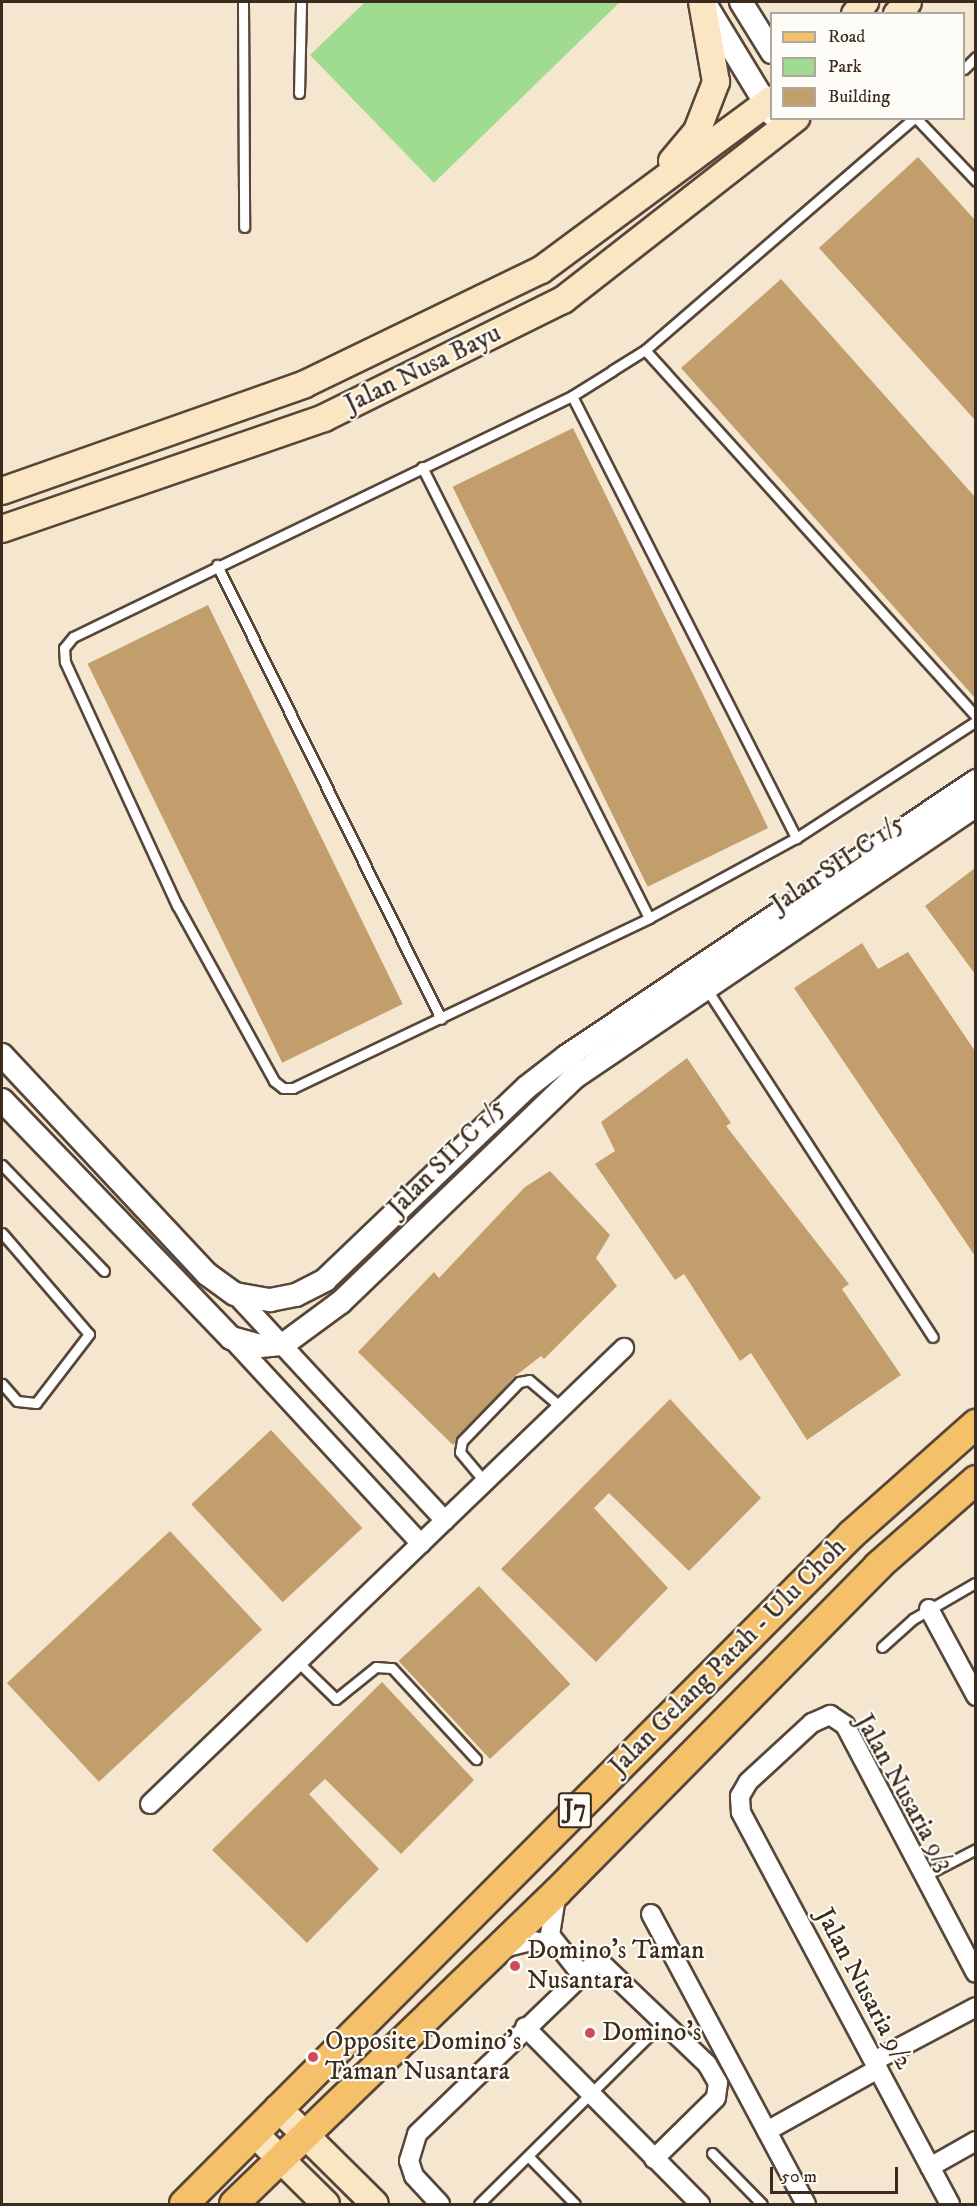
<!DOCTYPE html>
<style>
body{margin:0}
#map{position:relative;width:977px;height:2206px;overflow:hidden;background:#f5e7cf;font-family:"IM FELL DW Pica",serif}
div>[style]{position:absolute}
.green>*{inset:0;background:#a0dc90}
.building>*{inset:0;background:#c39e6d;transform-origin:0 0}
.roads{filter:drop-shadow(2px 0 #574639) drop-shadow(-2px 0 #574639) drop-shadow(0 2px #574639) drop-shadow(0 -2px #574639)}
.service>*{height:9px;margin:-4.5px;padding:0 4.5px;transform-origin:4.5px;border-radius:4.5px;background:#fff}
.minor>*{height:18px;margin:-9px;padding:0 9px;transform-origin:9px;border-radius:9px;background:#fff}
.tertiary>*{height:22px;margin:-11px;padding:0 11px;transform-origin:11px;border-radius:11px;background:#fff}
.secondary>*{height:26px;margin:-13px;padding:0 13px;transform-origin:13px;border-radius:13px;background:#fbe6c3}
.primary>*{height:28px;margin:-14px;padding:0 14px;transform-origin:14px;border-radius:14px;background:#f4c16a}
.dots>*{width:16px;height:16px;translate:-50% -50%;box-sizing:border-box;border:3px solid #fdfcf7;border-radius:50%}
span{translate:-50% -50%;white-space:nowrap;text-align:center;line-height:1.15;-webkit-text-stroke:4.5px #fdfcf7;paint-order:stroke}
.shield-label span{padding:2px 4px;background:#fdfcf7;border:2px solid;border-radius:4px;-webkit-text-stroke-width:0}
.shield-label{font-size:24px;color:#3b2a1e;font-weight:700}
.street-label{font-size:26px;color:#3b2a1e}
.poi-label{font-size:26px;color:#3b2a1e}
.left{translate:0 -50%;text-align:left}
.frame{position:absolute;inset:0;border:3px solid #3b2a1e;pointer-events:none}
.legend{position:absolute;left:770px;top:12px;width:195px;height:108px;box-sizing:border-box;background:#fdfcf7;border:2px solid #afa8a0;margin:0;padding:8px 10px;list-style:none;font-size:18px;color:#3b2a1e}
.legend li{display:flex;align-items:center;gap:12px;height:30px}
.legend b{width:30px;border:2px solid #afa8a0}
.scale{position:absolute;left:770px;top:2167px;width:128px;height:27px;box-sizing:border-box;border:3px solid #3b2a1e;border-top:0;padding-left:8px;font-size:18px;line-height:21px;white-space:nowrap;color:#3b2a1e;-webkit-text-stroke:4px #fdfcf7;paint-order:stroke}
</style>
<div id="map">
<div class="green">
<div style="clip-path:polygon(365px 2px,620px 2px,434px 183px,310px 55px)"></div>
</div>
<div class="building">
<div style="clip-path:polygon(918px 157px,975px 220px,975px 420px,819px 248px)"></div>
<div style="clip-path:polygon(781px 279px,975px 497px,975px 698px,681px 368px)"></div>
<div style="left:573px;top:428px;width:445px;height:134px;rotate:64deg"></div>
<div style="left:208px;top:605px;width:444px;height:134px;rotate:64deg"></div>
<div style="clip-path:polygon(975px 868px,975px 974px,925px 906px)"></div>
<div style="clip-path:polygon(862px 943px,878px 969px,908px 952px,975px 1051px,975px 1256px,794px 988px)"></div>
<div style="clip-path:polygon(687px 1058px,731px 1123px,726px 1126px,849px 1284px,842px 1289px,901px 1375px,807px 1440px,751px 1353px,740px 1361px,684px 1274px,675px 1280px,595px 1164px,615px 1151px,601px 1122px)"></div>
<div style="clip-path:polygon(550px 1171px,610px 1235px,596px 1258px,617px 1286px,544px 1359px,541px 1356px,514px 1377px,453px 1445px,358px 1352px,434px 1272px,439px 1278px,525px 1187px)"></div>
<div style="clip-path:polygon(670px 1399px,761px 1498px,689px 1571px,609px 1493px,594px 1508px,668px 1588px,596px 1662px,501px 1569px)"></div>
<div style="left:271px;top:1430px;width:134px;height:109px;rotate:47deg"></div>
<div style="left:170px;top:1531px;width:135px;height:223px;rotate:47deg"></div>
<div style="left:479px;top:1586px;width:134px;height:110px;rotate:47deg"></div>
<div style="clip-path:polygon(382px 1682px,474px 1780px,401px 1854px,325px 1779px,309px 1794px,379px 1869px,307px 1943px,212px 1850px)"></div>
</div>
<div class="roads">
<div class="service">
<div style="left:243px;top:2px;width:225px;rotate:89.7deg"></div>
<div style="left:964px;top:69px;width:17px;rotate:-45deg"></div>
<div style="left:299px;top:93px;width:91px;rotate:-88.7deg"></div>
<div style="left:914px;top:118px;width:355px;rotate:139.2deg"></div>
<div style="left:645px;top:350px;width:39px;rotate:148deg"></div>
<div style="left:612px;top:371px;width:47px;rotate:148deg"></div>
<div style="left:572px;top:396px;width:554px;rotate:154.22deg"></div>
<div style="left:73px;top:637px;width:14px;rotate:129deg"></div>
<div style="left:64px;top:648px;width:14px;rotate:86deg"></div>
<div style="left:65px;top:662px;width:268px;rotate:65.3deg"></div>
<div style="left:177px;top:905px;width:201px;rotate:61.1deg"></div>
<div style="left:274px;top:1081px;width:11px;rotate:38deg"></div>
<div style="left:283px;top:1088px;width:10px"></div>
<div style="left:293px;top:1088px;width:395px;rotate:-25.5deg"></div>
<div style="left:649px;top:918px;width:167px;rotate:-28.6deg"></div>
<div style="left:796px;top:838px;width:215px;rotate:-33deg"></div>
<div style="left:916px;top:118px;width:87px;rotate:46.4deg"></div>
<div style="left:645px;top:350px;width:493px;rotate:47.9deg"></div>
<div style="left:572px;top:396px;width:496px;rotate:63.1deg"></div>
<div style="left:422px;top:467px;width:505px;rotate:63.28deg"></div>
<div style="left:217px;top:565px;width:506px;rotate:63.74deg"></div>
<div style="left:706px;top:988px;width:416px;rotate:57deg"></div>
<div style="left:2px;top:1165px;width:147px;rotate:46.1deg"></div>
<div style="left:2px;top:1233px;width:133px;rotate:49.3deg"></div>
<div style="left:89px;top:1334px;width:87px;rotate:127.5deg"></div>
<div style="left:36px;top:1403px;width:19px;rotate:-174deg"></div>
<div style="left:17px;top:1401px;width:23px;rotate:-131deg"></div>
<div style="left:485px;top:1482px;width:39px;rotate:-130deg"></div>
<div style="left:460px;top:1452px;width:11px;rotate:-80deg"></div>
<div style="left:462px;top:1441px;width:82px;rotate:-46deg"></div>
<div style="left:519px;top:1382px;width:10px;rotate:-11deg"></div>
<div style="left:529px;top:1380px;width:43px;rotate:40.3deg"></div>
<div style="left:882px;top:1647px;width:42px;rotate:-42.1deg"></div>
<div style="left:913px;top:1619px;width:72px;rotate:-30.1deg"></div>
<div style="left:298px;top:1662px;width:53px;rotate:44.2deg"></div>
<div style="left:336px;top:1699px;width:51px;rotate:-38.7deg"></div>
<div style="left:376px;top:1667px;width:16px;rotate:4deg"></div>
<div style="left:392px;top:1668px;width:124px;rotate:47.3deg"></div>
<div style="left:922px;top:1877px;width:61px;rotate:-27.4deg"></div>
<div style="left:712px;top:2153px;width:71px;rotate:45.6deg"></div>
<div style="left:528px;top:2156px;width:67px;rotate:45.6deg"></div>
<div style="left:479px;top:2204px;width:260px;rotate:-44.7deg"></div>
</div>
<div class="minor">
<div style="left:235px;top:1294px;width:309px;rotate:47.2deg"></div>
<div style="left:231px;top:1338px;width:280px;rotate:47.3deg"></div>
<div style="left:929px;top:1609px;width:99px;rotate:61.6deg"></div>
<div style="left:150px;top:1804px;width:658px;rotate:-43.89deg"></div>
<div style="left:556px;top:1897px;width:38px;rotate:99deg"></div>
<div style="left:550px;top:1935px;width:48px;rotate:51.7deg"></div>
<div style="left:651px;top:1914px;width:329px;rotate:61.9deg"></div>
<div style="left:503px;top:1948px;width:29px;rotate:-14deg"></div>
<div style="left:531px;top:1941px;width:23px;rotate:7deg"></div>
<div style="left:525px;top:2027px;width:249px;rotate:45.3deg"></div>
<div style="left:874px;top:2061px;width:115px;rotate:-27.9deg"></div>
<div style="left:767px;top:2131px;width:127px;rotate:-29.2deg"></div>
<div style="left:930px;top:2167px;width:53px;rotate:-29.5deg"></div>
<div style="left:440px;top:2204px;width:38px;rotate:-133deg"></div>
<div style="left:414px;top:2176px;width:16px;rotate:-108deg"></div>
<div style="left:409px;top:2161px;width:28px;rotate:-73deg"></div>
<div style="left:417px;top:2134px;width:251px;rotate:-43.9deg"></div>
<div style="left:598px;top:1960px;width:151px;rotate:43.7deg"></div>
<div style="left:707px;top:2064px;width:22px;rotate:60deg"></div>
<div style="left:718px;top:2083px;width:15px;rotate:98deg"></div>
<div style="left:716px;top:2098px;width:87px;rotate:135.5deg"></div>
<div style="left:950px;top:2204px;width:444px;rotate:-118.1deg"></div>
<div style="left:741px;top:1812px;width:16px;rotate:-94deg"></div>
<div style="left:740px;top:1796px;width:16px;rotate:-60deg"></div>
<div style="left:748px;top:1782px;width:87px;rotate:-42.7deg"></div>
<div style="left:812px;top:1723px;width:20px;rotate:-24deg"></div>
<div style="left:830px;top:1715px;width:18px;rotate:34deg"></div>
<div style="left:845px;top:1725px;width:280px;rotate:62.2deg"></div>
</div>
<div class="tertiary">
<div style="left:704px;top:2px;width:131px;rotate:58.7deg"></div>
<div style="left:741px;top:2px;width:59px;rotate:58.2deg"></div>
<div style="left:2px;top:1055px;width:300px;rotate:46.9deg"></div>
<div style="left:207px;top:1274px;width:34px;rotate:36deg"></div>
<div style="left:235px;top:1294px;width:36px;rotate:10deg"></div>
<div style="left:270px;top:1300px;width:26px;rotate:-11deg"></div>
<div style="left:296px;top:1295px;width:33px;rotate:-27deg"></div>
<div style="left:325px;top:1280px;width:279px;rotate:-43.7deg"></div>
<div style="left:527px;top:1087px;width:51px;rotate:-37.8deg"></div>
<div style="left:567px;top:1056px;width:493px;rotate:-33.9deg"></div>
<div style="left:2px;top:1100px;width:330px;rotate:46.1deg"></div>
<div style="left:231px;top:1338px;width:30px;rotate:15deg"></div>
<div style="left:260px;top:1346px;width:24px;rotate:-5deg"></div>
<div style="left:284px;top:1344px;width:71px;rotate:-36.4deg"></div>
<div style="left:341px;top:1302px;width:325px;rotate:-43.9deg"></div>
<div style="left:575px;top:1077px;width:484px;rotate:-34.1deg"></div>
</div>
<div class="secondary">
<div style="left:855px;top:14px;width:16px;rotate:-50deg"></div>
<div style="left:897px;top:14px;width:16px;rotate:-47deg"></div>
<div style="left:672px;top:161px;width:39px;rotate:-50deg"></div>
<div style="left:697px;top:131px;width:53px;rotate:-68.8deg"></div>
<div style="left:716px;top:82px;width:81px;rotate:-99.9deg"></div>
<div style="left:2px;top:491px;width:321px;rotate:-19.4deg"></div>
<div style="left:305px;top:384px;width:262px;rotate:-25.8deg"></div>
<div style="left:541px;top:270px;width:287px;rotate:-36.5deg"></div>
<div style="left:2px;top:529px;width:341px;rotate:-19deg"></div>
<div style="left:324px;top:418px;width:267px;rotate:-26.3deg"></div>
<div style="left:563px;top:300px;width:296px;rotate:-38deg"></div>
<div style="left:278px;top:2108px;width:136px;rotate:44.7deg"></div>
<div style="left:254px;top:2133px;width:101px;rotate:44.6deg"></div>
</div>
<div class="primary">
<div style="left:184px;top:2204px;width:946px;rotate:-45.09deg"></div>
<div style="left:852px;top:1534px;width:166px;rotate:-41.6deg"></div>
<div style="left:234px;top:2204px;width:450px;rotate:-44deg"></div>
<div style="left:558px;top:1891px;width:456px;rotate:-45.4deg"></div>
<div style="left:878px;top:1566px;width:130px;rotate:-41.3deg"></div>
</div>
</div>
<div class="dots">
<div style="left:515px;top:1966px;background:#d1495b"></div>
<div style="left:590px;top:2033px;background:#d1495b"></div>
<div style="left:313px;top:2057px;background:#d1495b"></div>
</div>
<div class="shield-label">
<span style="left:575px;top:1810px">J7</span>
</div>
<div class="street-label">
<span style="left:423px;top:369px;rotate:-26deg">Jalan Nusa Bayu</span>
<span style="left:838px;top:864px;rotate:-34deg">Jalan SILC 1/5</span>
<span style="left:447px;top:1158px;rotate:-45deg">Jalan SILC 1/5</span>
<span style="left:728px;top:1657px;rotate:-45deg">Jalan Gelang Patah - Ulu Choh</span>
<span style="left:904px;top:1793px;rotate:61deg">Jalan Nusaria 9/3</span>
<span style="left:864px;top:1989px;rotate:62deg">Jalan Nusaria 9/2</span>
</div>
<div class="poi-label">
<span class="left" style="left:527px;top:1966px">Domino's Taman<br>Nusantara</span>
<span class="left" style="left:602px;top:2033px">Domino's</span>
<span class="left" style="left:325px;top:2057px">Opposite Domino's<br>Taman Nusantara</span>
</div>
<div class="frame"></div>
<ul class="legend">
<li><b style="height:8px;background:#f4c16a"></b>Road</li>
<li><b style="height:16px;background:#a0dc90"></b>Park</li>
<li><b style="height:16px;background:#c39e6d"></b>Building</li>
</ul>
<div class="scale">50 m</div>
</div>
